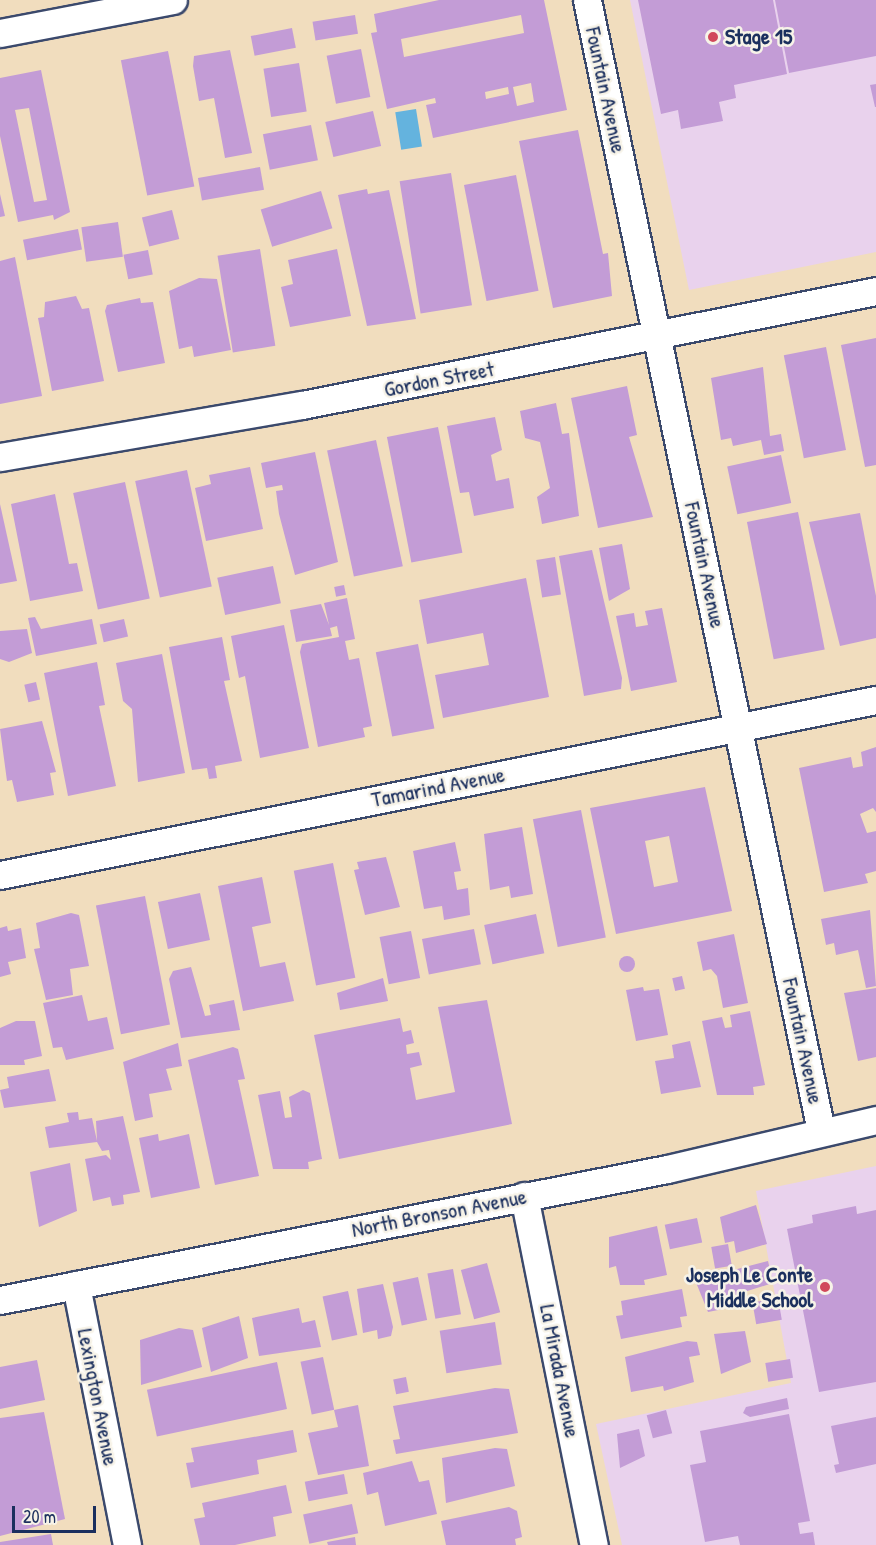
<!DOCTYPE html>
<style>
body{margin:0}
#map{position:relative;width:876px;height:1545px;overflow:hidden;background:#f1ddbe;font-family:"Patrick Hand",sans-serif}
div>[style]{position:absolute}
.built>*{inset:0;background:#e9d2ed}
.water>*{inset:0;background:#64b3de;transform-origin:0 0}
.building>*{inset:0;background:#c39cd6;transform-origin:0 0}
.round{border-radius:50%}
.roads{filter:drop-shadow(2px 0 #3b496c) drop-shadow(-2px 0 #3b496c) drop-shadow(0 2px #3b496c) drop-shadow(0 -2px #3b496c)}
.minor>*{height:27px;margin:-13.5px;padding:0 13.5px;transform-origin:13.5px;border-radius:13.5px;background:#fff}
.dots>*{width:16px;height:16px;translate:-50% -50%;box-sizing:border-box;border:3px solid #f7f3e8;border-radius:50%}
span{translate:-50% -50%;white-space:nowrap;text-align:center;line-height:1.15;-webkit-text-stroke:5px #f7f3e8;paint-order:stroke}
.poi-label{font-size:22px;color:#1b2f5e;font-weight:700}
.left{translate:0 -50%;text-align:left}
.right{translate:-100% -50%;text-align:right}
.street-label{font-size:22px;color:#1b2f5e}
.scale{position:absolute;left:12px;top:1506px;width:84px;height:27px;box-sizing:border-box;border:3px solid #1b2f5e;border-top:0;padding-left:8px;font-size:18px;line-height:21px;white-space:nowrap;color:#1b2f5e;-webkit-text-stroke:4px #f7f3e8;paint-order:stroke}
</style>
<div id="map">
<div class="built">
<div style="clip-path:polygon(630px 0,876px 0,876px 252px,689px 290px)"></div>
<div style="clip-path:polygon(876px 1166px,876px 1545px,622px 1545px,596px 1424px,791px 1383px,756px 1191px)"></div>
</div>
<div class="water">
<div style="left:416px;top:109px;width:38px;height:21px;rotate:81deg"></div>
</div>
<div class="building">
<div style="clip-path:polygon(evenodd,439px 0,544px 0,567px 110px,433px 138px,426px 105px,436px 103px,435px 98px,387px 109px,371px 33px,377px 32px,374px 14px,439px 0,521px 15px,524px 33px,404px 57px,401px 39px,521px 15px,439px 0,531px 83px,534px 102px,517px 106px,513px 87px,531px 83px,439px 0,508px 87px,509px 94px,486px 99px,485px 92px,508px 87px)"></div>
<div style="clip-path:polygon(638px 0,773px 0,787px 74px,734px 85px,736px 98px,719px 102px,723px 121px,681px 129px,678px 110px,661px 114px)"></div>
<div style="clip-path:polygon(775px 0,876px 0,876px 56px,789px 73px)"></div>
<div style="left:355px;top:15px;width:19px;height:43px;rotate:81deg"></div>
<div style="left:292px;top:28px;width:20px;height:42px;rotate:79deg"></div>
<div style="left:361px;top:49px;width:49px;height:35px;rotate:79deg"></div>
<div style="clip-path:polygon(230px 50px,252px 153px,225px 158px,214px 98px,199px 101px,193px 66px,194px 56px)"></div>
<div style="left:168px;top:51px;width:138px;height:48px;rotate:79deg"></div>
<div style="left:299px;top:63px;width:49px;height:36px;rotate:81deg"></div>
<div style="clip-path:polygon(evenodd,41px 70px,70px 212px,54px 220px,53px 215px,18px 222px,0 136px,0 78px,41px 70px,29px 108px,47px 200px,34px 202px,15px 110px,29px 108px)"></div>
<div style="clip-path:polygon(876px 84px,876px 107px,875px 107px,870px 85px)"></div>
<div style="left:373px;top:111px;width:36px;height:49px;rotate:77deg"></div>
<div style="left:311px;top:125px;width:36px;height:49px;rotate:79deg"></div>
<div style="clip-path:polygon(578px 130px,603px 254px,608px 253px,612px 296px,553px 308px,519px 141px)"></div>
<div style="left:260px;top:167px;width:23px;height:63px;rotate:80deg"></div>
<div style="left:451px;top:173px;width:134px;height:52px;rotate:81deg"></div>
<div style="left:516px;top:175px;width:118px;height:53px;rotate:79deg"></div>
<div style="clip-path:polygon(367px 189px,368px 194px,389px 190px,416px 319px,367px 326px,338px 195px)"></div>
<div style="left:321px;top:191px;width:39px;height:63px;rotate:73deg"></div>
<div style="clip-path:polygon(0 194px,5px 216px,0 217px)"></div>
<div style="left:172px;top:210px;width:30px;height:31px;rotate:76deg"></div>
<div style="left:118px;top:222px;width:35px;height:37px;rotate:82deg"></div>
<div style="left:78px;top:229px;width:21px;height:56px;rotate:79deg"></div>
<div style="left:260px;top:249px;width:98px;height:43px;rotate:81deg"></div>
<div style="clip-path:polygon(337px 249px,351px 316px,290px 327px,281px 287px,293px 284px,288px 260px)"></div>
<div style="left:148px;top:250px;width:25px;height:25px;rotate:79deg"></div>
<div style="clip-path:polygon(15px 257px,42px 396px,0 404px,0 261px)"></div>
<div style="clip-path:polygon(199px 278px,217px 279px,231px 350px,194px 357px,192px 346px,179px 349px,169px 291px)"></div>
<div style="clip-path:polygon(76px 296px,82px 309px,89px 308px,104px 381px,52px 391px,38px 318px,44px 317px,45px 302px)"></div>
<div style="clip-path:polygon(140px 298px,141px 303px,153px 302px,165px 363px,118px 372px,105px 311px,107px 305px)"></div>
<div style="clip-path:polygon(876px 338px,876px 465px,865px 467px,841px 345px)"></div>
<div style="left:826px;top:347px;width:105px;height:43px;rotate:79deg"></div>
<div style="clip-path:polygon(763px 367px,770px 436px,781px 434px,784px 451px,764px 455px,761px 440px,733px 446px,731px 438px,721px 440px,711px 378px)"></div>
<div style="clip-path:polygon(627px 386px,637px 435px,629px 437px,653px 517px,598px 528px,571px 398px)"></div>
<div style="clip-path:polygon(556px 403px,562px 434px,569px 433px,579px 516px,542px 524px,537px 497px,550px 488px,540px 442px,525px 438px,520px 411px)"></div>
<div style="clip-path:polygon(495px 417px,502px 450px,491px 455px,496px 481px,509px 478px,514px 508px,474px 516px,469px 492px,460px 493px,447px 426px)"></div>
<div style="left:438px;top:427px;width:128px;height:52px;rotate:79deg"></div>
<div style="left:376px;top:440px;width:129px;height:50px;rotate:78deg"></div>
<div style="clip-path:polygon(315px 452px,338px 562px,295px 575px,279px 514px,276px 491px,283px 490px,282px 485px,266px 488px,261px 463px)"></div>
<div style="left:781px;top:455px;width:49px;height:55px;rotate:78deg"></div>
<div style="clip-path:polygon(250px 467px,263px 529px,206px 541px,195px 488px,211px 484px,209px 475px)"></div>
<div style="left:187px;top:470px;width:119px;height:53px;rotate:78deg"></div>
<div style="left:125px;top:482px;width:119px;height:53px;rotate:78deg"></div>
<div style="clip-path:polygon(55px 494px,69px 564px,77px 563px,83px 591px,30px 601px,11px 504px)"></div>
<div style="clip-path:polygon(0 504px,17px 581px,0 584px)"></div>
<div style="left:798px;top:512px;width:140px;height:52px;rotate:79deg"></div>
<div style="clip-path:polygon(860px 513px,876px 596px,876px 638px,840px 646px,809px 522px)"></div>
<div style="clip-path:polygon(622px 544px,630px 589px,609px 601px,599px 548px)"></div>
<div style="clip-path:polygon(592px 550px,622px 678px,621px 689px,584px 696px,559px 556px)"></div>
<div style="left:555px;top:557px;width:38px;height:19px;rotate:81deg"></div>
<div style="left:273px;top:566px;width:38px;height:57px;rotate:78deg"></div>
<div style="clip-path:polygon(526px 578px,549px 697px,443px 718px,435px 675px,489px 665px,483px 633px,427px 644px,419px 600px)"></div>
<div style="left:344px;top:585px;width:10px;height:10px;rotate:79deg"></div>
<div style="clip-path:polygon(347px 598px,355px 639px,345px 641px,349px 660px,359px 658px,372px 726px,363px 728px,365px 737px,318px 747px,300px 652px,302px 644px,339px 637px,337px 626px,330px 628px,332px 636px,296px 642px,290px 610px,321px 604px,329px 625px,324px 603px)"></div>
<div style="clip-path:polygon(662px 608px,677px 682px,631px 691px,616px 616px,634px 613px,636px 627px,648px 625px,645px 611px)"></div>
<div style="clip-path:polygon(35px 617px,41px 629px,92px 619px,97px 644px,36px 656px,28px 618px)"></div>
<div style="left:124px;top:619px;width:18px;height:25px;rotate:77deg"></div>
<div style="clip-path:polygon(284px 625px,309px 748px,260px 758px,245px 676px,239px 678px,231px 636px)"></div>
<div style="clip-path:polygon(27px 629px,32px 653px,9px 662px,0 659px,0 631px)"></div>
<div style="clip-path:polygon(222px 637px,230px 680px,224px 681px,242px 761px,215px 766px,217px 778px,209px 779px,207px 768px,192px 770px,169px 647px)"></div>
<div style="left:418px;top:644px;width:86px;height:43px;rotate:79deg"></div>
<div style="clip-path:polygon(162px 654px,185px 773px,138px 782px,132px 709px,123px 701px,116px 663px)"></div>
<div style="clip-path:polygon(97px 662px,105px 705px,99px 706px,116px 786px,68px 796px,44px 673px)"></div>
<div style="left:36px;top:682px;width:18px;height:12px;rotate:77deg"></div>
<div style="clip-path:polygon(42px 721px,56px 772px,50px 773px,54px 795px,17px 802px,12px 780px,7px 781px,0 729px)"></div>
<div style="clip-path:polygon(876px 747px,876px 812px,873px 808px,860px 814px,867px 833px,876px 831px,876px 871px,865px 874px,868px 883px,824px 892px,799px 768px,851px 757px,853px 768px,863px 766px,861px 752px)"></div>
<div style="clip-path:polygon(evenodd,705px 787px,732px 911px,616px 934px,590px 808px,705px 787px,669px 836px,678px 882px,654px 887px,645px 841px,669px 836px)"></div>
<div style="left:581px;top:810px;width:130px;height:49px;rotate:79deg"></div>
<div style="clip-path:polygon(522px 827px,533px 894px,511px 898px,509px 886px,490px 890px,484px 834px)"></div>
<div style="clip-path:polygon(455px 842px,461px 871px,454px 872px,457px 890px,468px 888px,470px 915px,444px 920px,442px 906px,424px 909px,413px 851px)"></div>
<div style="clip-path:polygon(386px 857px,400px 907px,365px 915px,354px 870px,359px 869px,357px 862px)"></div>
<div style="left:333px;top:863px;width:117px;height:40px;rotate:79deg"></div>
<div style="clip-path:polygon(262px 877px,271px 923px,252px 927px,260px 967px,285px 962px,294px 1001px,243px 1011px,218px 886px)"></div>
<div style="left:200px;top:893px;width:48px;height:43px;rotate:78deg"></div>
<div style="left:145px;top:896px;width:131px;height:50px;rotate:79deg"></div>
<div style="clip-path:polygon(870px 910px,876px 986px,866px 988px,858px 950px,836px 955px,834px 943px,826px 945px,821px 919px)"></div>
<div style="clip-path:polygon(71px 913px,79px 915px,89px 966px,70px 969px,73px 995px,46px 1000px,34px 949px,40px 948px,36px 923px)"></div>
<div style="left:536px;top:914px;width:40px;height:53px;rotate:78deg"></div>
<div style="clip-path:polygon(7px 926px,8px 931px,21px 928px,26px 958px,8px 962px,11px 974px,0 977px,0 928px)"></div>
<div style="left:474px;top:929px;width:36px;height:53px;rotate:79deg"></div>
<div style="left:411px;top:931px;width:48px;height:32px;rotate:79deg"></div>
<div style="clip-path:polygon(734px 934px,748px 1003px,723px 1008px,717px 976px,711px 969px,703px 971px,697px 942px)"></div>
<div class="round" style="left:619px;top:956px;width:16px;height:16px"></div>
<div style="clip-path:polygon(191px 967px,205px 1016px,211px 1015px,209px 1005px,234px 1000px,240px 1030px,181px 1038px,169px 979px,173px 971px)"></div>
<div style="left:682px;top:976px;width:13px;height:10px;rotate:77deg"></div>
<div style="clip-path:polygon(383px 978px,388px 1001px,340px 1010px,337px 993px)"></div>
<div style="clip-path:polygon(643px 987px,644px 991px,659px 989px,668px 1035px,636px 1041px,626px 990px)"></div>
<div style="clip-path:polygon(876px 988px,876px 1057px,858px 1061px,844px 993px)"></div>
<div style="clip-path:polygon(82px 995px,88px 1021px,107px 1017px,114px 1049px,66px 1060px,62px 1047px,53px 1048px,43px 1003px)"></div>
<div style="clip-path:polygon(487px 1000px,512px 1124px,339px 1159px,314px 1035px,400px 1018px,403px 1032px,411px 1030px,414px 1043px,406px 1045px,407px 1054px,419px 1052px,422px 1065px,410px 1068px,416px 1100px,455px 1092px,438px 1007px)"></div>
<div style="clip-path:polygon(750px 1011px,765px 1085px,753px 1087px,754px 1095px,717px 1095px,702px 1021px,722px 1017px,725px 1028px,732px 1027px,730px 1015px)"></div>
<div style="clip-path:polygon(16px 1021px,35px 1021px,42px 1056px,24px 1060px,25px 1065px,0 1065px,0 1028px)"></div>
<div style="clip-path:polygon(690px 1041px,701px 1087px,661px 1094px,655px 1061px,674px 1058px,672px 1045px)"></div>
<div style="clip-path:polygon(178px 1043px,182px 1066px,166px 1069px,172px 1090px,149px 1094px,153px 1117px,135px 1121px,123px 1062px)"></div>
<div style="clip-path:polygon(233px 1047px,238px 1049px,245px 1079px,238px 1080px,259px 1176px,215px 1185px,188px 1060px)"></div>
<div style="clip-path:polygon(49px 1069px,56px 1101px,4px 1108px,0 1090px,9px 1088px,7px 1077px)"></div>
<div style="clip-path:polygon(303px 1090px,310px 1093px,322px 1159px,308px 1162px,309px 1169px,273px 1169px,258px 1095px,280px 1091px,285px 1118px,292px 1117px,289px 1097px)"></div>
<div style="clip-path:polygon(78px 1112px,79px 1120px,92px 1118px,97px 1141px,96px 1121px,123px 1116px,140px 1192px,123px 1195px,124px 1204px,112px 1206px,110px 1197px,93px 1201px,85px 1159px,106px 1155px,111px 1160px,109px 1150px,102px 1151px,97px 1142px,49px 1148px,45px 1127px,69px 1122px,67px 1113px)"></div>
<div style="clip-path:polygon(158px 1134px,159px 1141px,189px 1134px,200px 1188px,151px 1198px,139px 1138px)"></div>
<div style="clip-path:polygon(70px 1163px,77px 1211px,39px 1227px,30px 1172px)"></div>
<div style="clip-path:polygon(756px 1205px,767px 1244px,736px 1253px,734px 1241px,725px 1243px,720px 1217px)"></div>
<div style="clip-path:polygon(856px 1206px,857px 1214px,876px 1210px,876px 1382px,819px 1392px,787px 1229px,813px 1223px,812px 1215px)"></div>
<div style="left:697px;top:1218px;width:25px;height:33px;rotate:78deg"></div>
<div style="clip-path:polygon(657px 1226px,667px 1275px,644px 1280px,645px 1285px,620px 1285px,616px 1266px,609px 1268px,609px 1237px)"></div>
<div style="left:728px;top:1244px;width:22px;height:17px;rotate:80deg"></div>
<div style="clip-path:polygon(768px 1261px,773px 1283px,741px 1293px,744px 1305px,708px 1312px,695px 1280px)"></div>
<div style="left:487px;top:1263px;width:51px;height:27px;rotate:75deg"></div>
<div style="left:453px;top:1269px;width:46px;height:26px;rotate:80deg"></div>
<div style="left:418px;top:1277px;width:44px;height:26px;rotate:78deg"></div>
<div style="clip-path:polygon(383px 1284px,393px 1327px,391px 1336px,378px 1339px,377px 1330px,363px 1333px,357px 1289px)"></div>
<div style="clip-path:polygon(682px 1289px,687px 1316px,680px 1317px,682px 1327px,621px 1339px,616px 1316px,623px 1315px,621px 1301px)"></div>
<div style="left:348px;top:1291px;width:45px;height:26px;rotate:78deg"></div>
<div style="left:778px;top:1298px;width:22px;height:26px;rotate:80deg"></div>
<div style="clip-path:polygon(299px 1308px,302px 1323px,315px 1320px,321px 1347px,259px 1356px,252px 1318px)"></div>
<div style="clip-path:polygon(239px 1316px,248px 1358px,211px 1372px,202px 1328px)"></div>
<div style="left:495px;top:1322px;width:43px;height:56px;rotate:81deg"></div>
<div style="clip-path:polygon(179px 1328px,193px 1330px,202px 1367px,141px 1385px,140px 1340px)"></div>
<div style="clip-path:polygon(745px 1331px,751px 1362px,721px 1374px,714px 1334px)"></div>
<div style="clip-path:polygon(687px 1341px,697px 1342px,700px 1355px,689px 1357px,694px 1382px,664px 1391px,663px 1386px,631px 1392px,625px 1357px)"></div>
<div style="left:323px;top:1357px;width:54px;height:23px;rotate:78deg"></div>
<div style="left:790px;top:1359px;width:19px;height:25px;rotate:81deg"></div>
<div style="clip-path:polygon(37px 1360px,45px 1400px,0 1409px,0 1367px)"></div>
<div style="left:277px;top:1362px;width:48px;height:133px;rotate:78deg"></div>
<div style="left:406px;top:1377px;width:15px;height:13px;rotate:79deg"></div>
<div style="clip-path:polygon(495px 1388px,509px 1389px,518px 1433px,396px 1454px,393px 1440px,400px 1439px,393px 1406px)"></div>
<div style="clip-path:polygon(787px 1398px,789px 1409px,750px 1417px,743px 1413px,746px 1407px)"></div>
<div style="clip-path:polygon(358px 1405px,369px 1466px,318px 1475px,308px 1433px,338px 1427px,334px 1410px)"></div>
<div style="left:666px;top:1410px;width:24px;height:20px;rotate:75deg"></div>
<div style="clip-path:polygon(44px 1412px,65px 1519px,0 1536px,0 1418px)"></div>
<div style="clip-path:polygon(789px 1414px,810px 1521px,798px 1523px,800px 1534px,813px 1532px,815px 1545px,740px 1545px,738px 1536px,705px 1542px,690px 1465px,706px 1462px,700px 1431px)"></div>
<div style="clip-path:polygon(876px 1417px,876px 1464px,836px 1473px,834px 1465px,839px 1464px,831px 1426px)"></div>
<div style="clip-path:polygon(639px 1429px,645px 1456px,620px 1468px,617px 1434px)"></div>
<div style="clip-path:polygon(293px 1430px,297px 1452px,257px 1460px,259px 1474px,191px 1488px,186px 1463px,194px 1462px,191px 1448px)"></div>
<div style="clip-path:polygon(495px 1448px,507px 1449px,515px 1486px,446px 1503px,442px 1458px)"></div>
<div style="clip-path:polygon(412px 1461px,419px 1482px,429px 1480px,437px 1514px,385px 1526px,378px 1492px,367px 1495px,363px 1473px)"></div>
<div style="left:344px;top:1474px;width:20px;height:40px;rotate:79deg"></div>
<div style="clip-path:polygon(286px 1485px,292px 1513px,273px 1517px,276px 1536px,235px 1545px,200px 1545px,194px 1519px,205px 1517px,202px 1503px)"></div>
<div style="left:352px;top:1504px;width:30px;height:50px;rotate:78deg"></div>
<div style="clip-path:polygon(509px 1507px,517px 1511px,522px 1537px,515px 1539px,516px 1545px,446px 1545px,441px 1521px)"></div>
<div style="clip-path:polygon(51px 1534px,53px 1545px,0 1545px,0 1542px)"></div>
<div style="clip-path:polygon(355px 1537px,356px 1545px,328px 1545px,327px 1542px)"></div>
</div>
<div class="roads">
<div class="minor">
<div style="left:587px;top:0;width:1155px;rotate:78.31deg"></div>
<div style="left:0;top:33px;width:176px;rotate:-10.8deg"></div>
<div style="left:0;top:457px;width:306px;rotate:-9.8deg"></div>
<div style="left:302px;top:405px;width:585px;rotate:-11.23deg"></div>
<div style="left:0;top:875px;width:893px;rotate:-11.3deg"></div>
<div style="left:524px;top:1196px;width:356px;rotate:78.7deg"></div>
<div style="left:76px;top:1285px;width:265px;rotate:78.9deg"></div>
<div style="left:0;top:1300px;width:680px;rotate:-11.11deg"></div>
<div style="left:667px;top:1169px;width:215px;rotate:-13.2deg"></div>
</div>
</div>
<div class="dots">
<div style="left:713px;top:37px;background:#d1495b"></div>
<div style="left:825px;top:1287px;background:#d1495b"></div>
</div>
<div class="poi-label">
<span class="left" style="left:725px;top:37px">Stage 15</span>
<span class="right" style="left:813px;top:1287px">Joseph Le Conte<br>Middle School</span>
</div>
<div class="street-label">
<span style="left:606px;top:90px;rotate:78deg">Fountain Avenue</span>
<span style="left:439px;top:379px;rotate:-11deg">Gordon Street</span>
<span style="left:705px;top:565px;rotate:78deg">Fountain Avenue</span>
<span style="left:438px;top:787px;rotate:-11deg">Tamarind Avenue</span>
<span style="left:803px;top:1041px;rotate:78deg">Fountain Avenue</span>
<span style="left:439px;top:1213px;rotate:-11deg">North Bronson Avenue</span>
<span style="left:560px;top:1371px;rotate:79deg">La Mirada Avenue</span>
<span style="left:98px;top:1397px;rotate:79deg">Lexington Avenue</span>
</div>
<div class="scale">20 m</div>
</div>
